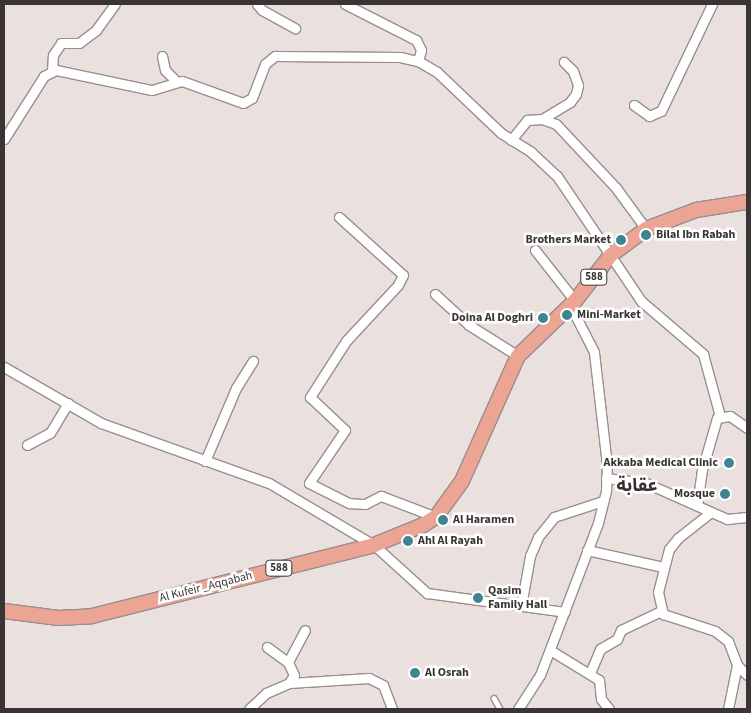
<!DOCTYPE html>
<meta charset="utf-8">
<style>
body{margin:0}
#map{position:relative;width:751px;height:713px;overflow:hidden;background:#eae1de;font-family:"Source Sans 3","Noto Sans Arabic",sans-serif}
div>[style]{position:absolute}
.roads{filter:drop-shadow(1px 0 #988f8d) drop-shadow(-1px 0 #988f8d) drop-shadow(0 1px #988f8d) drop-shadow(0 -1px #988f8d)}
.lane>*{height:4.5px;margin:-2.25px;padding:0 2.25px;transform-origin:2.25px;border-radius:2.25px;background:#fff}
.street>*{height:9px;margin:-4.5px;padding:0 4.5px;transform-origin:4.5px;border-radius:4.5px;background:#fff}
.primary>*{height:14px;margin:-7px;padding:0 7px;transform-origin:7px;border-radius:7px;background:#eca494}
.dots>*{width:14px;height:14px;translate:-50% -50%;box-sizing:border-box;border:2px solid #fff;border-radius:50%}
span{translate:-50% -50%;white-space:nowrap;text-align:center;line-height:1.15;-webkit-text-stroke:5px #fff;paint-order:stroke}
.shield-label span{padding:1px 4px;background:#fff;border:1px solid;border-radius:4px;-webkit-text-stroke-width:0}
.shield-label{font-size:11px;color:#383534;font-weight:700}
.poi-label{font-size:12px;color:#383534;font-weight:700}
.left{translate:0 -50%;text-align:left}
.right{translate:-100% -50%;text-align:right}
.street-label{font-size:12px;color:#383534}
.district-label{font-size:18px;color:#37302f;font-weight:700}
.frame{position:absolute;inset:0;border:5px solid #383534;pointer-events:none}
</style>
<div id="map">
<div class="roads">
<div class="lane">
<div style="left:494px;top:698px;width:13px;rotate:61deg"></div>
</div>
<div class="street">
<div style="left:257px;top:4px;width:8px;rotate:50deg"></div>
<div style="left:262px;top:10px;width:38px;rotate:29deg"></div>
<div style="left:345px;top:4px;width:80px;rotate:26.9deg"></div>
<div style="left:416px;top:40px;width:11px;rotate:63deg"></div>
<div style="left:421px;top:50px;width:11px;rotate:105deg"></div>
<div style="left:162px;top:56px;width:14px;rotate:78deg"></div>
<div style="left:165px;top:70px;width:16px;rotate:45deg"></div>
<div style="left:52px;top:72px;width:17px;rotate:-87deg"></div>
<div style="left:53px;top:55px;width:14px;rotate:-56deg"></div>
<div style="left:61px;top:43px;width:18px"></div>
<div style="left:79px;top:43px;width:21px;rotate:-37deg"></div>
<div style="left:96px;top:30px;width:32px;rotate:-54deg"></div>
<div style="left:634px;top:105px;width:19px;rotate:36deg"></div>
<div style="left:649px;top:116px;width:13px;rotate:-23deg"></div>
<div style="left:661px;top:111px;width:119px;rotate:-64.5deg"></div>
<div style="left:542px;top:119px;width:33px;rotate:-31deg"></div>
<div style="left:570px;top:102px;width:10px;rotate:-53deg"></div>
<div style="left:576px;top:94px;width:9px;rotate:-77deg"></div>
<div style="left:578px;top:85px;width:15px;rotate:-110deg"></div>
<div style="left:573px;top:71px;width:13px;rotate:-135deg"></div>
<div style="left:4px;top:139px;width:75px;rotate:-57.6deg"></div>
<div style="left:44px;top:76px;width:13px;rotate:-27deg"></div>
<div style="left:56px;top:70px;width:98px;rotate:11.8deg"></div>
<div style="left:152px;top:90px;width:31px;rotate:-17deg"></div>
<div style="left:182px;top:81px;width:65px;rotate:19.8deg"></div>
<div style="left:243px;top:103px;width:10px;rotate:-29deg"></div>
<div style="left:252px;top:98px;width:36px;rotate:-69deg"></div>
<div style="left:265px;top:64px;width:13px;rotate:-39deg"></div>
<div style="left:275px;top:56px;width:125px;rotate:0.5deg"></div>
<div style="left:400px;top:57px;width:18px;rotate:13deg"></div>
<div style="left:418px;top:61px;width:22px;rotate:30deg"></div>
<div style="left:437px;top:72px;width:88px;rotate:43.6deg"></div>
<div style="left:501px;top:133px;width:36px;rotate:32deg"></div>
<div style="left:531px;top:152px;width:35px;rotate:43deg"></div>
<div style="left:557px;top:176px;width:151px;rotate:56.1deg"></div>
<div style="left:641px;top:301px;width:82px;rotate:40.5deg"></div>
<div style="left:703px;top:354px;width:64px;rotate:74.7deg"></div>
<div style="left:511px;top:140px;width:26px;rotate:-51deg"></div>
<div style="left:527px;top:120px;width:15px;rotate:-4deg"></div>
<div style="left:542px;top:119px;width:15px;rotate:20deg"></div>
<div style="left:556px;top:124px;width:88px;rotate:46.8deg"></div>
<div style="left:616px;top:188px;width:51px;rotate:53.8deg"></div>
<div style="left:339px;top:217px;width:86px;rotate:42.2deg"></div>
<div style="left:403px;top:275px;width:11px;rotate:117deg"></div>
<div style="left:398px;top:285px;width:76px;rotate:132.9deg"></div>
<div style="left:346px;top:341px;width:67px;rotate:122.7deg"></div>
<div style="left:310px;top:397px;width:48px;rotate:43.3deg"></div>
<div style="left:345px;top:430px;width:64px;rotate:124.2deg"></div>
<div style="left:309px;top:483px;width:45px;rotate:26.6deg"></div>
<div style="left:349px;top:503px;width:16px;rotate:4deg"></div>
<div style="left:365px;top:504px;width:18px;rotate:-27deg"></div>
<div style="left:381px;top:496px;width:59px;rotate:20.9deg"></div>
<div style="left:535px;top:250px;width:65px;rotate:51.9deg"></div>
<div style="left:435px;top:294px;width:46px;rotate:42.4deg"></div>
<div style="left:469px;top:325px;width:58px;rotate:32.3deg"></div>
<div style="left:4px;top:367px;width:112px;rotate:30deg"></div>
<div style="left:101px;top:423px;width:178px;rotate:19.7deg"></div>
<div style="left:269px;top:483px;width:122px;rotate:30.6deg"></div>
<div style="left:374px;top:545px;width:72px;rotate:42.2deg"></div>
<div style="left:427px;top:593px;width:139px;rotate:7.8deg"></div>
<div style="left:27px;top:445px;width:26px;rotate:-28deg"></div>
<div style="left:50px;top:433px;width:35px;rotate:-59deg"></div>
<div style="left:205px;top:461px;width:79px;rotate:-67deg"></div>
<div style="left:236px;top:388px;width:32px;rotate:-58deg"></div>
<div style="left:606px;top:478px;width:40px;rotate:7.1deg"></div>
<div style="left:646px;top:483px;width:89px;rotate:24deg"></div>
<div style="left:727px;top:519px;width:20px;rotate:-6deg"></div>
<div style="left:697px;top:505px;width:35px;rotate:-82deg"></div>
<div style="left:702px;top:470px;width:54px;rotate:-73.9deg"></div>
<div style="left:717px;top:418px;width:13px;rotate:-9deg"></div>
<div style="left:730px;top:416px;width:21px;rotate:35deg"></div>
<div style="left:711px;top:512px;width:42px;rotate:141.8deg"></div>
<div style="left:678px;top:538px;width:14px;rotate:129deg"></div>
<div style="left:669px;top:549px;width:44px;rotate:104.3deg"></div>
<div style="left:658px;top:592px;width:23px;rotate:77deg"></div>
<div style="left:663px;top:614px;width:55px;rotate:18.1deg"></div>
<div style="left:715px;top:631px;width:16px;rotate:38deg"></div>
<div style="left:728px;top:641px;width:26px;rotate:69deg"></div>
<div style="left:737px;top:665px;width:45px;rotate:101.6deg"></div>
<div style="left:587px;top:550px;width:78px;rotate:12.6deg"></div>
<div style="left:521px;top:606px;width:51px;rotate:-79.8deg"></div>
<div style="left:530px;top:556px;width:21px;rotate:-67deg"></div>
<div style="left:538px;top:537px;width:26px;rotate:-51deg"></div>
<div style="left:554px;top:517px;width:52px;rotate:-18.1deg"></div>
<div style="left:267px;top:647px;width:26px;rotate:36deg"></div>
<div style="left:550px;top:650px;width:57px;rotate:31.5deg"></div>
<div style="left:599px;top:680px;width:19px;rotate:84deg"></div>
<div style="left:601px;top:699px;width:13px;rotate:51deg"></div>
<div style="left:737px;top:665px;width:14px;rotate:45deg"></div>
<div style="left:590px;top:673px;width:26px;rotate:-67deg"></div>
<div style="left:600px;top:649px;width:20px;rotate:-30deg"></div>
<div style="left:617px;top:639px;width:10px;rotate:-66deg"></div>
<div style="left:621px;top:630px;width:44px;rotate:-25.4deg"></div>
<div style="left:289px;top:683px;width:9px;rotate:-58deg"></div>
<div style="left:294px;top:675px;width:14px;rotate:-115deg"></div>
<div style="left:288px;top:662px;width:36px;rotate:-62deg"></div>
<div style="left:249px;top:709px;width:23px;rotate:-43deg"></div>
<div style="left:266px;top:693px;width:25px;rotate:-23deg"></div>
<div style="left:289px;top:683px;width:80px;rotate:-3.6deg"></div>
<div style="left:369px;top:678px;width:16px;rotate:27deg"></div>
<div style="left:383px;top:685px;width:26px;rotate:69deg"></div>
<div style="left:518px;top:709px;width:40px;rotate:-57.1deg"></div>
<div style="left:540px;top:675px;width:163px;rotate:-69.1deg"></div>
<div style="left:598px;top:523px;width:34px;rotate:-76deg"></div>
<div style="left:606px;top:490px;width:25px;rotate:-88deg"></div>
<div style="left:607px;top:465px;width:114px;rotate:-96.6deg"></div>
<div style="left:594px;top:352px;width:53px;rotate:-117.1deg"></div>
</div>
<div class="primary">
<div style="left:4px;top:611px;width:55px;rotate:7.3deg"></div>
<div style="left:59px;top:618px;width:33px;rotate:-3deg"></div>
<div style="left:92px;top:616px;width:291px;rotate:-14.1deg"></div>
<div style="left:374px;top:545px;width:53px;rotate:-22.2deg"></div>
<div style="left:423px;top:525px;width:15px;rotate:-32deg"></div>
<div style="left:436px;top:517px;width:44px;rotate:-54.2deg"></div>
<div style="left:462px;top:481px;width:137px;rotate:-65.9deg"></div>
<div style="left:518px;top:356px;width:79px;rotate:-44deg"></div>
<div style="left:575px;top:301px;width:58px;rotate:-52deg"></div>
<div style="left:611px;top:255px;width:44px;rotate:-36.6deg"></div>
<div style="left:646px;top:229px;width:53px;rotate:-20.8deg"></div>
<div style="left:696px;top:210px;width:52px;rotate:-8.9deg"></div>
</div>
</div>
<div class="dots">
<div style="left:646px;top:235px;background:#408392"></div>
<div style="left:621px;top:240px;background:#408392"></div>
<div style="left:567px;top:315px;background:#408392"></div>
<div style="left:543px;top:318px;background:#408392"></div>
<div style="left:729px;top:463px;background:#408392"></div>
<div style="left:725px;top:494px;background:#408392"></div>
<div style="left:443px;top:520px;background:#408392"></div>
<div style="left:408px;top:541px;background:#408392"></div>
<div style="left:478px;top:598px;background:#408392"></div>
<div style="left:415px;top:673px;background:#408392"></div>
</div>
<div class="shield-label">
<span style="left:594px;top:277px">588</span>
<span style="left:279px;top:568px">588</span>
</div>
<div class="poi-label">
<span class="left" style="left:656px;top:235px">Bilal Ibn Rabah</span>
<span class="right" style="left:611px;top:240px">Brothers Market</span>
<span class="left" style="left:577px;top:315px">Mini-Market</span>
<span class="right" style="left:533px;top:318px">Doina Al Doghri</span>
<span class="right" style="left:718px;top:463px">Akkaba Medical Clinic</span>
<span class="right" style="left:715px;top:494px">Mosque</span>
<span class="left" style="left:453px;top:520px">Al Haramen</span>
<span class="left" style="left:418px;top:541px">Ahl Al Rayah</span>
<span class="left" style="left:488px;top:598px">Qasim<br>Family Hall</span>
<span class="left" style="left:425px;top:673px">Al Osrah</span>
</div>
<div class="street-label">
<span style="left:206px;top:587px;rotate:-14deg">Al Kufeir _Aqqabah</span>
</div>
<div class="district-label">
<span style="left:637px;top:486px">عقابة</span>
</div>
<div class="frame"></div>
</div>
